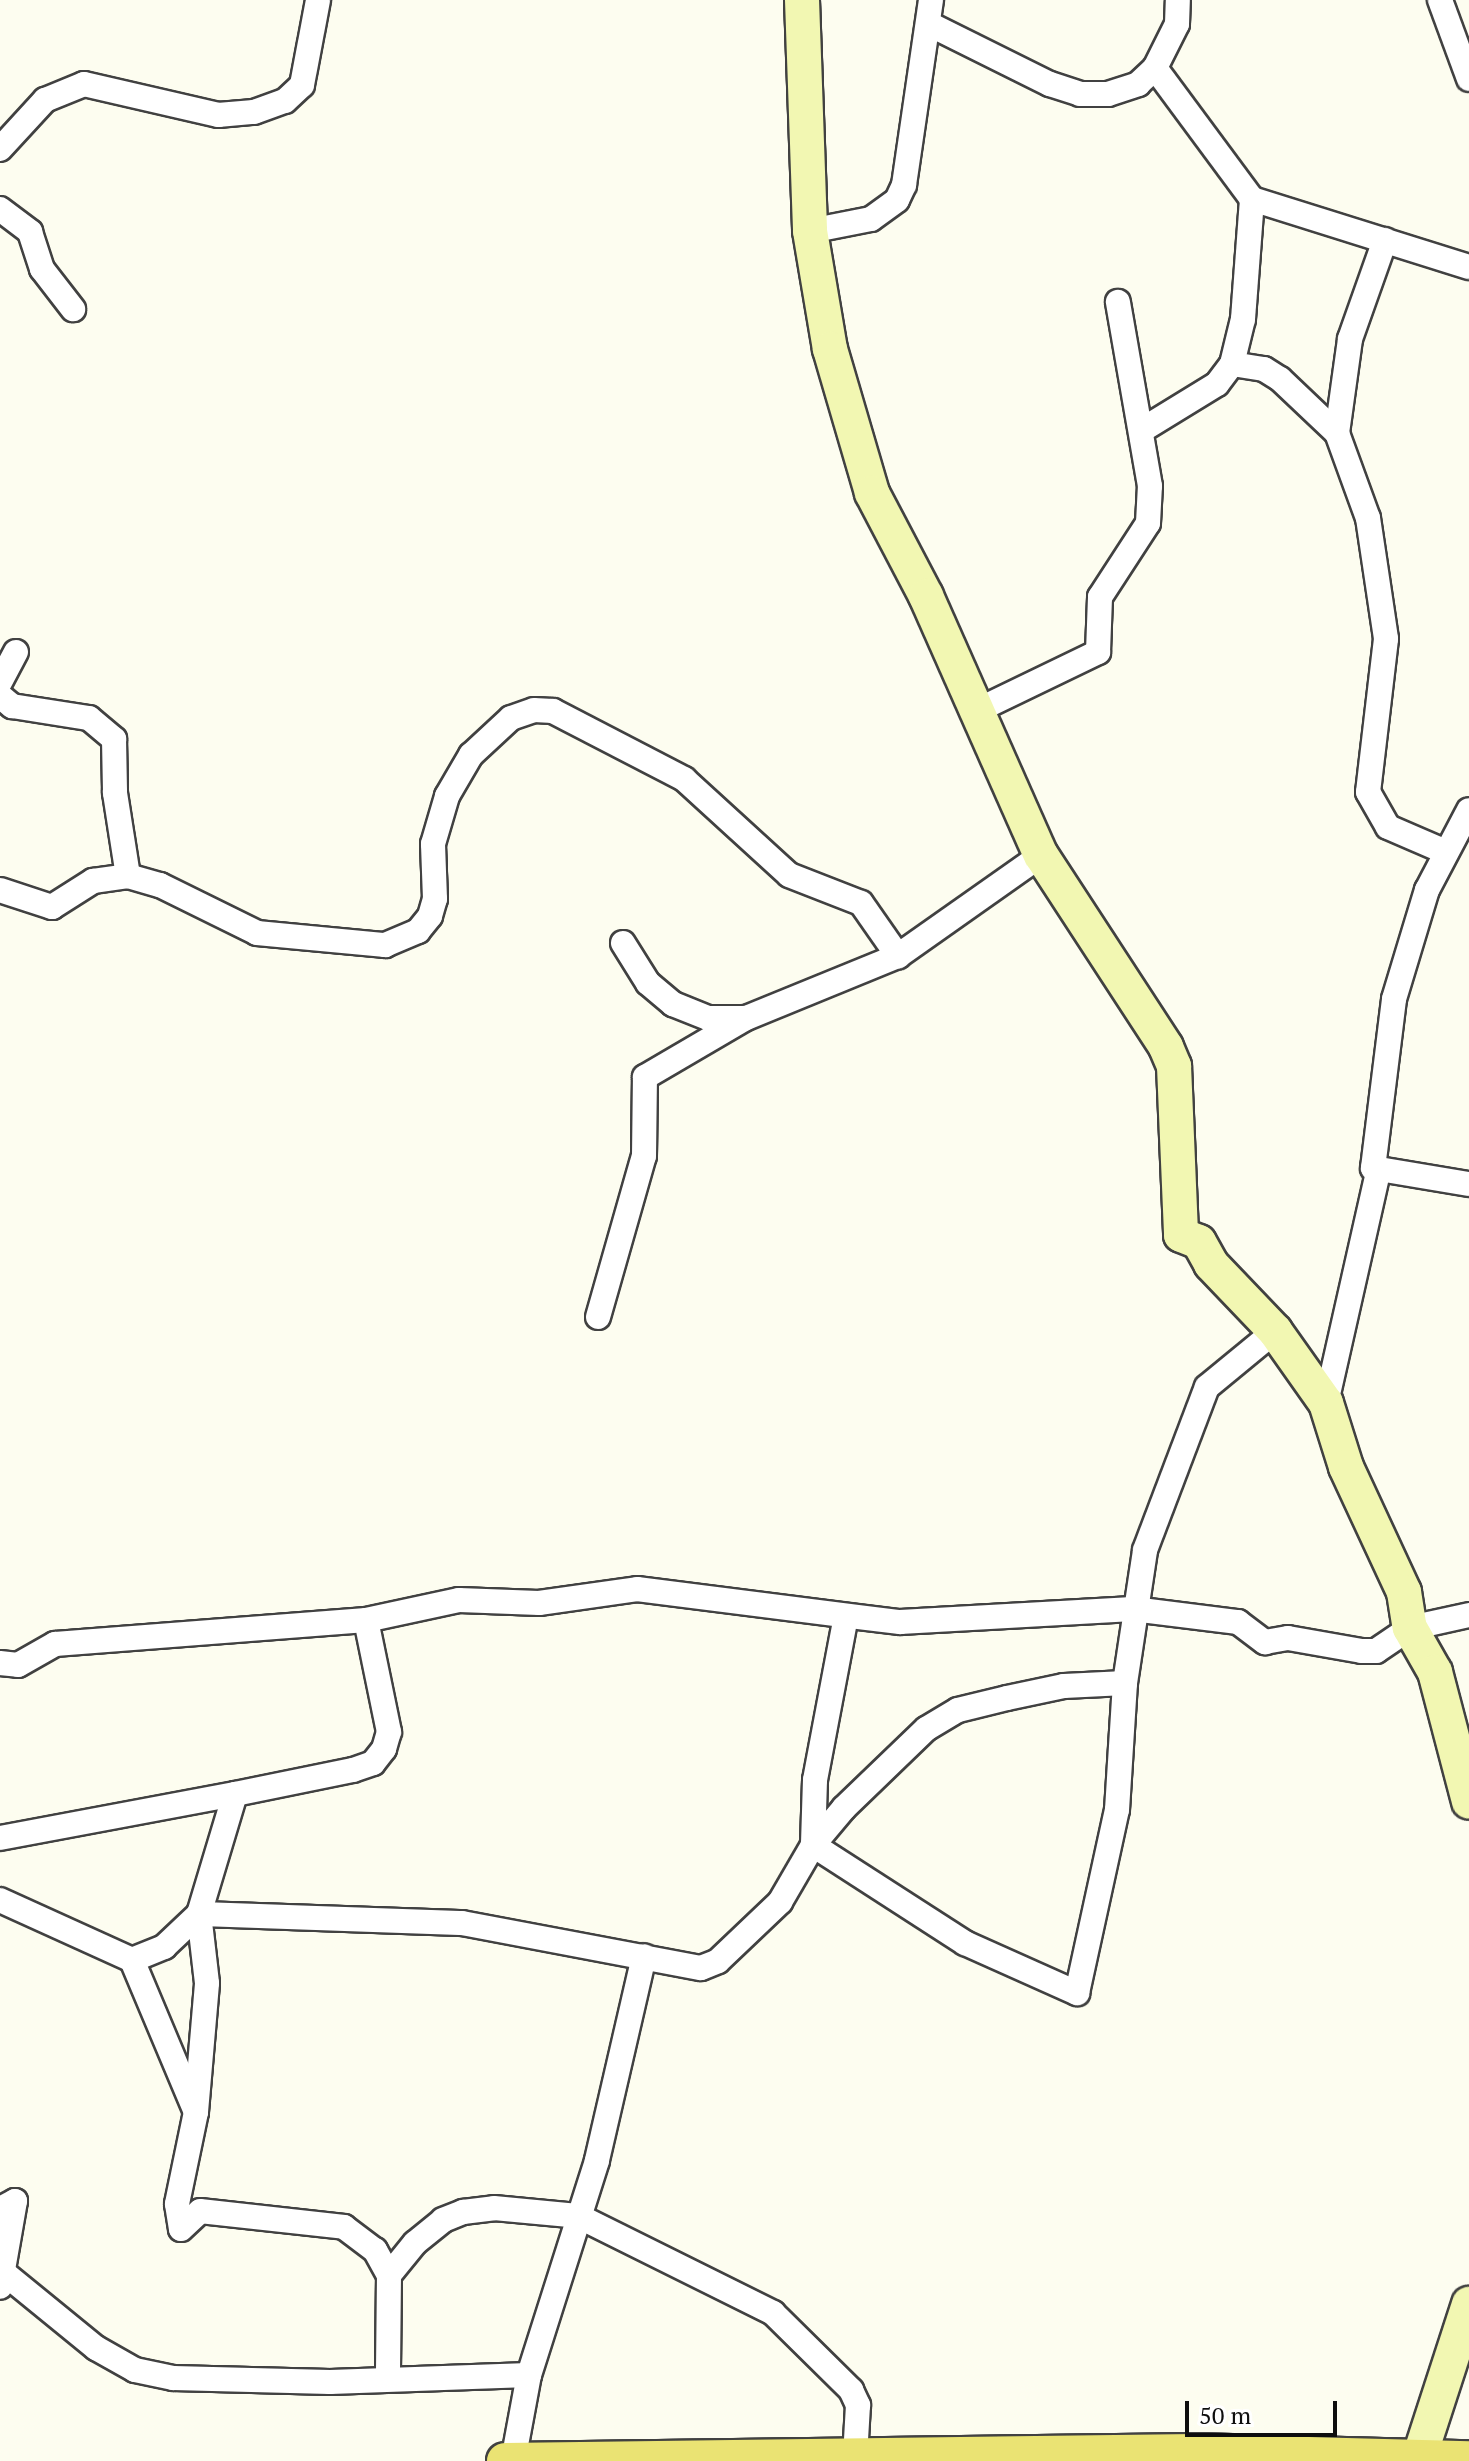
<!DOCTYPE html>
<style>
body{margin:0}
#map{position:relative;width:1469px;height:2461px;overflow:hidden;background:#fdfdf0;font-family:"PT Serif",serif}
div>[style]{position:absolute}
.roads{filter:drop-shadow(2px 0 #414141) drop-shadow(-2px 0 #414141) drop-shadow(0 2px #414141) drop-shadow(0 -2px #414141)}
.street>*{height:24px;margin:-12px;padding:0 12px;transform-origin:12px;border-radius:12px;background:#fff}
.secondary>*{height:34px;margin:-17px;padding:0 17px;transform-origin:17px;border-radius:17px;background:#f2f7b2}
.primary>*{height:36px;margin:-18px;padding:0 18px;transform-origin:18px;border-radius:18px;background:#eae373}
span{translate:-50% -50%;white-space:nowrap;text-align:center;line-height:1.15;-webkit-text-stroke:8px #fff;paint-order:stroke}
.scale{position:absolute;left:1185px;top:2401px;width:152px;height:36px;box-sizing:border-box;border:4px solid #0e0e0e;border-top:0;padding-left:10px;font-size:24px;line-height:28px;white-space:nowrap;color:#0e0e0e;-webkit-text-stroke:6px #fff;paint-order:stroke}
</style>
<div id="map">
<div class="roads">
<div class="street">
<div style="left:1440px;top:0;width:84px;rotate:69.8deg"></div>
<div style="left:931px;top:25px;width:133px;rotate:26.4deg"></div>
<div style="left:1050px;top:84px;width:32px;rotate:18deg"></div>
<div style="left:1080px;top:94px;width:28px"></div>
<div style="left:1108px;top:94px;width:32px;rotate:-18deg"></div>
<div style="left:1138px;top:84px;width:23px;rotate:-43deg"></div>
<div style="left:1155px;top:68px;width:49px;rotate:-63.4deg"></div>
<div style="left:1177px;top:24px;width:24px;rotate:-88deg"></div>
<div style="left:1155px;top:68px;width:163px;rotate:53.5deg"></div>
<div style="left:1252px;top:199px;width:227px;rotate:17.4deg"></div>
<div style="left:0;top:149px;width:67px;rotate:-47.4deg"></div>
<div style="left:45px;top:100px;width:42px;rotate:-22.3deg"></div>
<div style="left:84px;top:84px;width:138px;rotate:13deg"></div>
<div style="left:218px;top:115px;width:36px;rotate:-5deg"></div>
<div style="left:254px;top:112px;width:33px;rotate:-20deg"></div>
<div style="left:285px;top:101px;width:23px;rotate:-43deg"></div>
<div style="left:302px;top:85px;width:86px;rotate:-79.3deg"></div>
<div style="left:0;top:209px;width:38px;rotate:37deg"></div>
<div style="left:30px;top:232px;width:39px;rotate:72deg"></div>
<div style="left:42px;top:269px;width:51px;rotate:52.2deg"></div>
<div style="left:810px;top:231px;width:62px;rotate:-11.1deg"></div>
<div style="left:871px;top:219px;width:32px;rotate:-36deg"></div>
<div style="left:897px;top:200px;width:17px;rotate:-65deg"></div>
<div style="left:904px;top:185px;width:187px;rotate:-81.7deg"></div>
<div style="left:1232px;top:364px;width:32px;rotate:9deg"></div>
<div style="left:1264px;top:369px;width:19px;rotate:32deg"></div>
<div style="left:1280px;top:379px;width:79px;rotate:43.5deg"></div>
<div style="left:1337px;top:433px;width:90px;rotate:70deg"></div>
<div style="left:1368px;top:518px;width:122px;rotate:81.5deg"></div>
<div style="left:1386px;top:639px;width:154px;rotate:96.7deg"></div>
<div style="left:1368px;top:792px;width:40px;rotate:60.3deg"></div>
<div style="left:1388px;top:827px;width:63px;rotate:23.3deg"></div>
<div style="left:1142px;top:430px;width:88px;rotate:-31.5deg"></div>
<div style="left:1217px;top:384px;width:25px;rotate:-53deg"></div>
<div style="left:1232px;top:364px;width:46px;rotate:-76.3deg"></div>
<div style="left:1243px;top:319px;width:120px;rotate:-85.7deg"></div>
<div style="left:1337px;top:433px;width:95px;rotate:-82.1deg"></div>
<div style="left:1350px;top:339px;width:105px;rotate:-70.5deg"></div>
<div style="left:0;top:682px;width:34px;rotate:-62deg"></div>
<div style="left:0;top:696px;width:16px;rotate:40deg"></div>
<div style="left:12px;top:706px;width:78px;rotate:8.9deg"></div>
<div style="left:89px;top:718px;width:33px;rotate:40deg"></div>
<div style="left:114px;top:739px;width:54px;rotate:88.9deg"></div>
<div style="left:115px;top:793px;width:84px;rotate:81.1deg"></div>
<div style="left:974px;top:712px;width:138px;rotate:-25.8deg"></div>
<div style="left:1098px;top:652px;width:55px;rotate:-87.9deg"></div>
<div style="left:1100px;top:597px;width:88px;rotate:-57deg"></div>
<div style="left:1148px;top:523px;width:37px;rotate:-87deg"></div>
<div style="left:1150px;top:486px;width:187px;rotate:-99.9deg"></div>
<div style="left:0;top:890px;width:55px;rotate:18.1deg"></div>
<div style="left:52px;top:907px;width:49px;rotate:-32.4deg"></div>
<div style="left:93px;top:881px;width:35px;rotate:-8deg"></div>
<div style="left:128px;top:876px;width:33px;rotate:16deg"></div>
<div style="left:160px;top:885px;width:108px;rotate:26.3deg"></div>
<div style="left:257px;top:933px;width:129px;rotate:5.4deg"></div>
<div style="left:385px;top:945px;width:36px;rotate:-23deg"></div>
<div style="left:418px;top:931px;width:19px;rotate:-51deg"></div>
<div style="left:430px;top:916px;width:18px;rotate:-74deg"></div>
<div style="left:435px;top:899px;width:55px;rotate:-92.1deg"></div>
<div style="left:433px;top:844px;width:50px;rotate:-73.7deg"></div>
<div style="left:447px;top:796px;width:48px;rotate:-59.7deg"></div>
<div style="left:471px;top:755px;width:54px;rotate:-42.8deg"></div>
<div style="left:511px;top:718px;width:24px;rotate:-19deg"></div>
<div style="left:534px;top:710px;width:19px;rotate:3deg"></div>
<div style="left:553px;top:711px;width:148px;rotate:27.4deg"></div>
<div style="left:684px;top:779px;width:142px;rotate:42.4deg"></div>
<div style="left:789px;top:875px;width:77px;rotate:21.3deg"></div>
<div style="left:861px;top:903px;width:65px;rotate:55.1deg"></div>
<div style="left:623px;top:943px;width:47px;rotate:58deg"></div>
<div style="left:648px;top:983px;width:33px;rotate:40deg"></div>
<div style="left:673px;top:1004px;width:38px;rotate:22deg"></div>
<div style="left:708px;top:1018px;width:36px"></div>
<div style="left:1373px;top:1168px;width:97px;rotate:9.5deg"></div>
<div style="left:598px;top:1317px;width:167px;rotate:-74.1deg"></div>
<div style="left:644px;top:1156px;width:79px;rotate:-89.3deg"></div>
<div style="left:645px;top:1077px;width:117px;rotate:-30.3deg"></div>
<div style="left:746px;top:1018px;width:164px;rotate:-22.2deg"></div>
<div style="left:898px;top:956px;width:175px;rotate:-35.2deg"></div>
<div style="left:1326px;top:1403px;width:237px;rotate:-77.3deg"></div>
<div style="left:1378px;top:1172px;width:6px;rotate:-141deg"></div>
<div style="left:1373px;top:1168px;width:170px;rotate:-82.9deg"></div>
<div style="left:1394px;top:999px;width:114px;rotate:-73.2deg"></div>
<div style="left:1427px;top:890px;width:90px;rotate:-62.3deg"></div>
<div style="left:846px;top:1616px;width:167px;rotate:100.7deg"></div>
<div style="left:815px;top:1780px;width:65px;rotate:91.8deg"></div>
<div style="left:813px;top:1845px;width:181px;rotate:32.8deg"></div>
<div style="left:965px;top:1943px;width:123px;rotate:24.1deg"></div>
<div style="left:1077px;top:1993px;width:187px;rotate:-77.7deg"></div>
<div style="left:1117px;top:1810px;width:127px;rotate:-86.4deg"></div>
<div style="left:1125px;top:1683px;width:134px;rotate:-81.4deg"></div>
<div style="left:1145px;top:1550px;width:174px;rotate:-69.2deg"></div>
<div style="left:1207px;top:1387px;width:88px;rotate:-39.5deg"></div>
<div style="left:0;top:1663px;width:18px;rotate:6deg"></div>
<div style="left:18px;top:1665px;width:43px;rotate:-29.6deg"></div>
<div style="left:55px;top:1644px;width:312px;rotate:-4.4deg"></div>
<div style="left:366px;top:1620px;width:95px;rotate:-12.1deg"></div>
<div style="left:459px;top:1600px;width:80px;rotate:2.1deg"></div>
<div style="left:539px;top:1603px;width:99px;rotate:-8.1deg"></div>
<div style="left:637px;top:1589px;width:265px;rotate:7.2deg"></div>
<div style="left:900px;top:1622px;width:233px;rotate:-3.2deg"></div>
<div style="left:1133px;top:1609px;width:106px;rotate:7.1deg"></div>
<div style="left:1238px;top:1622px;width:34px;rotate:37deg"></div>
<div style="left:1265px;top:1642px;width:23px;rotate:-10deg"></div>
<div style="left:1288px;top:1638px;width:75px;rotate:10deg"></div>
<div style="left:1362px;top:1651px;width:14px"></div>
<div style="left:1376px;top:1651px;width:41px;rotate:-34.1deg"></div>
<div style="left:1410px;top:1628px;width:60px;rotate:-12.4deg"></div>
<div style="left:0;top:1838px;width:239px;rotate:-10.6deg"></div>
<div style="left:0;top:1900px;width:145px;rotate:24.4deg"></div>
<div style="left:132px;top:1960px;width:165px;rotate:67.2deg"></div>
<div style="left:196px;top:2112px;width:94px;rotate:101.7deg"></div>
<div style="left:177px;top:2204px;width:25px;rotate:81deg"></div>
<div style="left:181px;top:2229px;width:26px;rotate:-43deg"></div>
<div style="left:200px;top:2211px;width:145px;rotate:6.3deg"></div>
<div style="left:344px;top:2227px;width:39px;rotate:37deg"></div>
<div style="left:375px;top:2250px;width:29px;rotate:61deg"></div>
<div style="left:389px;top:2275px;width:104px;rotate:90.6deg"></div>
<div style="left:132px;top:1960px;width:35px;rotate:-22deg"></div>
<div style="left:164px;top:1947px;width:48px;rotate:-43.3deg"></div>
<div style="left:199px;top:1914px;width:125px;rotate:-73.3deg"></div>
<div style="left:235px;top:1794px;width:120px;rotate:-11.5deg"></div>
<div style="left:353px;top:1770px;width:21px;rotate:-19deg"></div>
<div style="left:373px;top:1763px;width:18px;rotate:-52deg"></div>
<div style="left:384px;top:1749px;width:18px;rotate:-74deg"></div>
<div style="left:389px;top:1732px;width:114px;rotate:-101.6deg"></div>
<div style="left:196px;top:2112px;width:129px;rotate:-85.1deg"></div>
<div style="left:207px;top:1983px;width:69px;rotate:-96.6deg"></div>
<div style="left:199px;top:1914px;width:263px;rotate:2deg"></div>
<div style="left:462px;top:1923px;width:243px;rotate:10.7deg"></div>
<div style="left:701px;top:1968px;width:18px;rotate:-22deg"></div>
<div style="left:718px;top:1961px;width:86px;rotate:-43.6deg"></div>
<div style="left:780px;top:1902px;width:66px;rotate:-59.9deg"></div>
<div style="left:813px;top:1845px;width:48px;rotate:-50deg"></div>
<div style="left:844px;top:1808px;width:114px;rotate:-43.9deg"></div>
<div style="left:926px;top:1729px;width:37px;rotate:-31deg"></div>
<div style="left:958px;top:1710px;width:50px;rotate:-13.8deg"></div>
<div style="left:1007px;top:1698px;width:58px;rotate:-11.9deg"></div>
<div style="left:1064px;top:1686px;width:61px;rotate:-2.8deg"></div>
<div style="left:0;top:2209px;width:17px;rotate:-28deg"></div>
<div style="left:15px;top:2201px;width:87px;rotate:99.9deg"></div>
<div style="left:4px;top:2273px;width:119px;rotate:39.2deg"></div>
<div style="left:96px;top:2348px;width:45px;rotate:29.4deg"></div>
<div style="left:135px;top:2370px;width:39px;rotate:12deg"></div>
<div style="left:173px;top:2378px;width:157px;rotate:1.5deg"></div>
<div style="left:330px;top:2382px;width:199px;rotate:-2deg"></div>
<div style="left:389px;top:2275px;width:41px;rotate:-50.9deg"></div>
<div style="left:415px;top:2243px;width:36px;rotate:-39deg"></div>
<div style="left:443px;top:2220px;width:22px;rotate:-22deg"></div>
<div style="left:463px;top:2212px;width:31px;rotate:-7deg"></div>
<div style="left:494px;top:2208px;width:84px;rotate:5.4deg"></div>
<div style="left:578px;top:2216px;width:218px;rotate:26.4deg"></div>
<div style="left:773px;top:2313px;width:110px;rotate:44.6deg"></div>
<div style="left:851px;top:2390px;width:17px;rotate:65deg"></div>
<div style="left:858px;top:2405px;width:52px;rotate:93.3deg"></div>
<div style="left:513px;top:2461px;width:87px;rotate:-79.5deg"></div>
<div style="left:529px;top:2375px;width:225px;rotate:-72.4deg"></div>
<div style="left:597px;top:2160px;width:209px;rotate:-77deg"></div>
</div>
<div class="secondary">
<div style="left:802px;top:0;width:231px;rotate:88deg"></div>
<div style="left:810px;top:231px;width:120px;rotate:80.4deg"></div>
<div style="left:830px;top:349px;width:150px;rotate:73.7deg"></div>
<div style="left:872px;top:493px;width:116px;rotate:62.3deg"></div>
<div style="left:926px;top:596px;width:283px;rotate:66.1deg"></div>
<div style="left:1041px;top:855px;width:229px;rotate:56.9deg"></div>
<div style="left:1166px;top:1047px;width:21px;rotate:67deg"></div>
<div style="left:1174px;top:1066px;width:169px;rotate:87.6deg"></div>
<div style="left:1181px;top:1235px;width:19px;rotate:21deg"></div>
<div style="left:1199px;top:1242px;width:25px;rotate:61deg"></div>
<div style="left:1211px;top:1264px;width:93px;rotate:46.3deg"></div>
<div style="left:1275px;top:1331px;width:88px;rotate:54.7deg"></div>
<div style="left:1326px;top:1403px;width:67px;rotate:72.6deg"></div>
<div style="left:1346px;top:1467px;width:138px;rotate:65.1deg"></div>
<div style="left:1404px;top:1592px;width:36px;rotate:81deg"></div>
<div style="left:1410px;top:1628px;width:51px;rotate:60.4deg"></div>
<div style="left:1435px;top:1672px;width:134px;rotate:75.3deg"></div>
<div style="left:1420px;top:2455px;width:159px;rotate:-72deg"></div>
</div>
<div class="primary">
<div style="left:505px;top:2461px;width:690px;rotate:-0.75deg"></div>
<div style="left:1195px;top:2452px;width:274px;rotate:1.5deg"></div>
</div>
</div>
<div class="scale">50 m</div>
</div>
